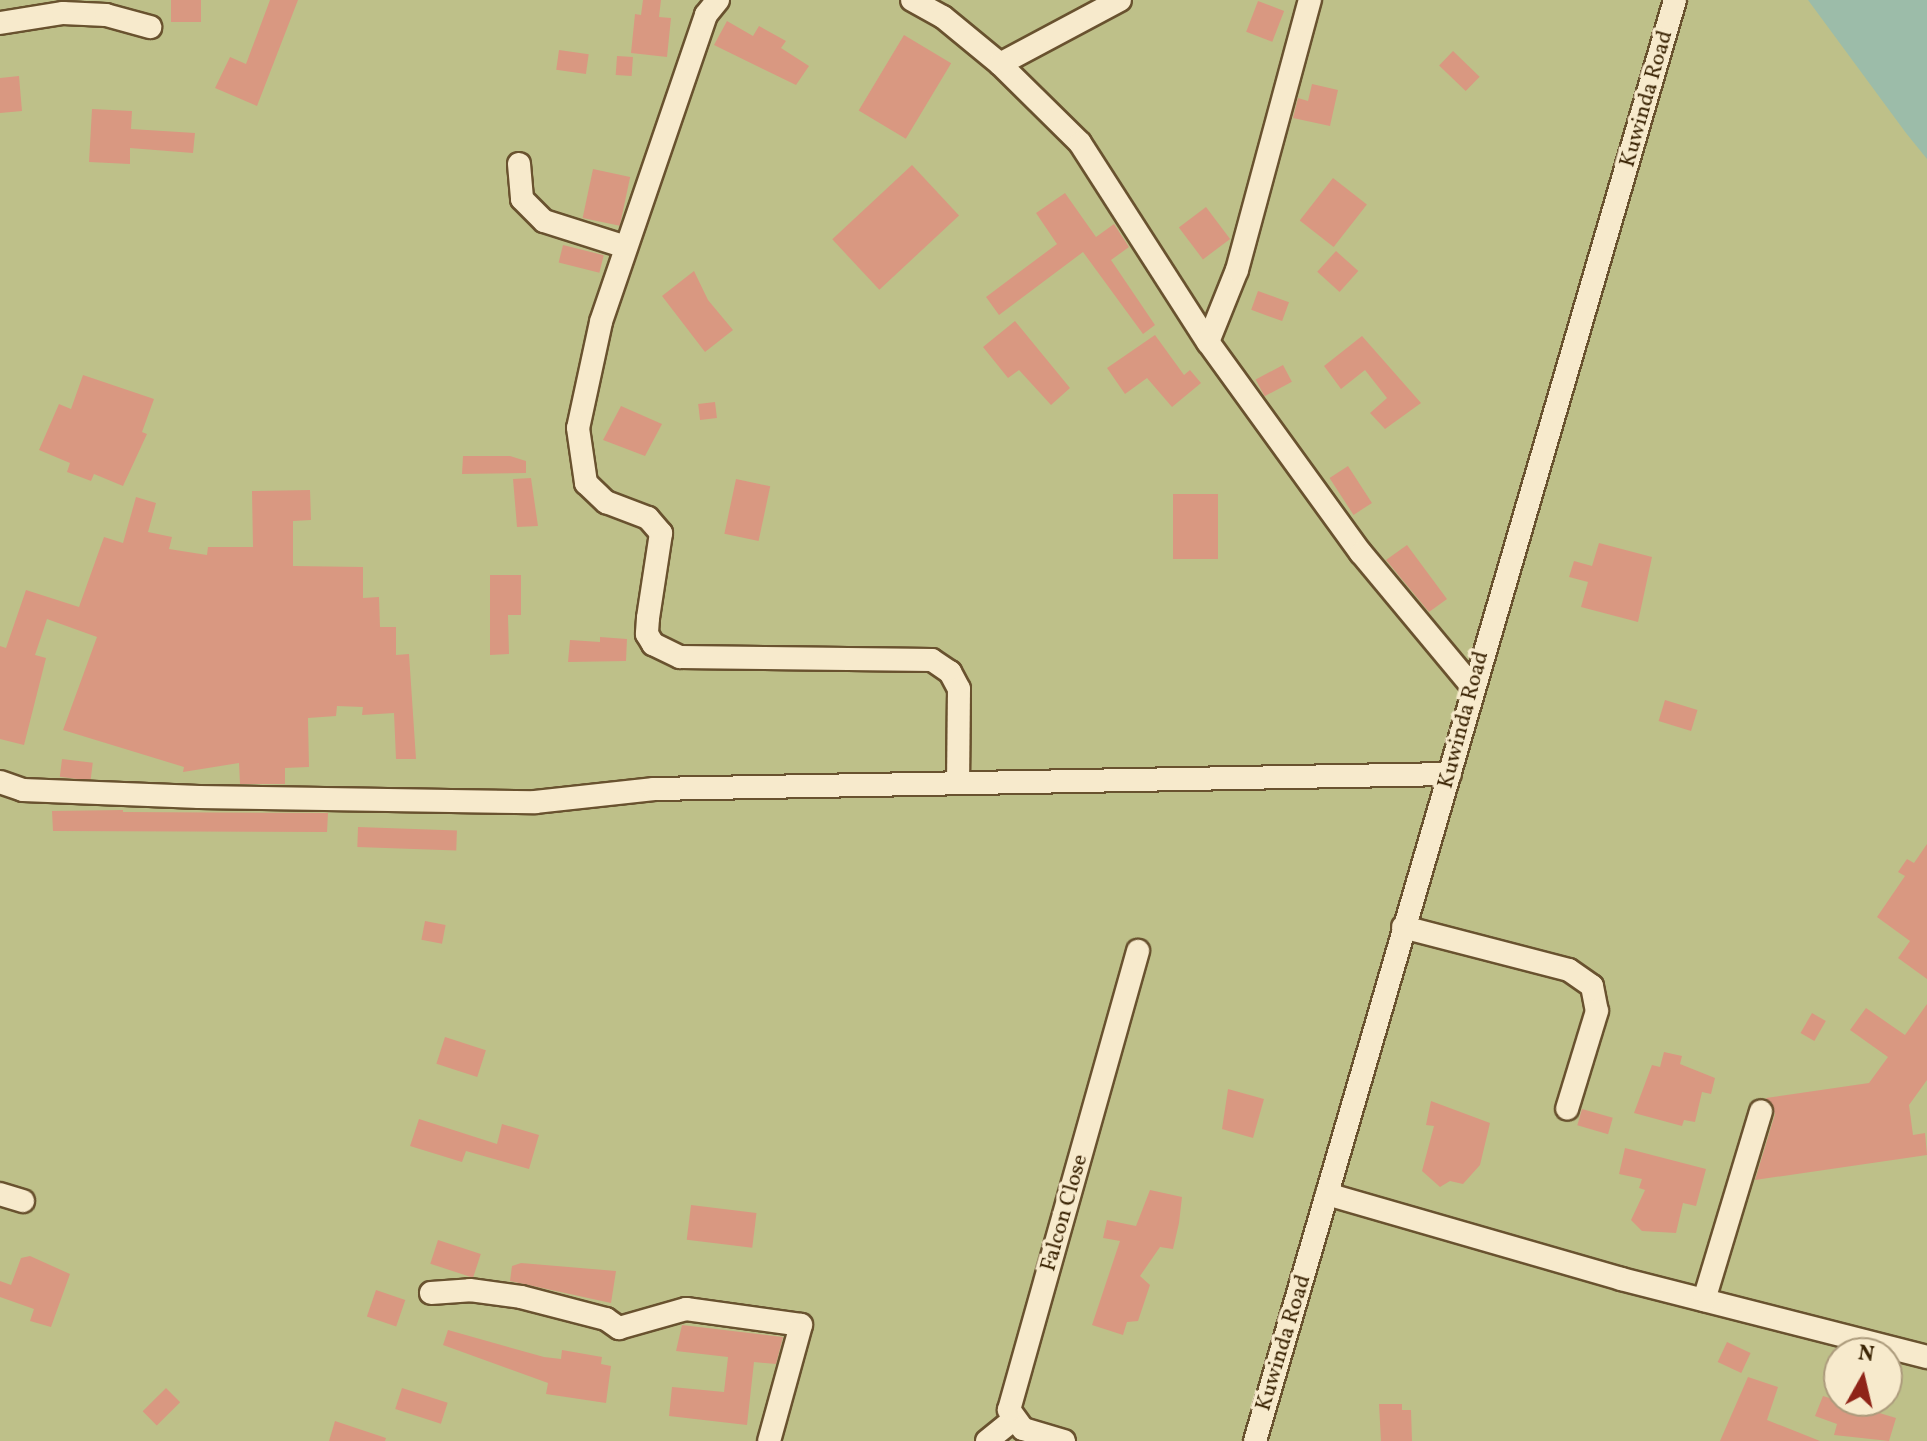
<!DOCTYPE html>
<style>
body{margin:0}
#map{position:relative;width:1927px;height:1441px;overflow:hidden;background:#f3deb1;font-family:Vollkorn,serif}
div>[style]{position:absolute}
.green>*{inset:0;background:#bec089}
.water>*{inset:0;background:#9cbca9}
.building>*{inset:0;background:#d99881;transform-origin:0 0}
.roads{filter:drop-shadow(2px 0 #69522f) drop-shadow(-2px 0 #69522f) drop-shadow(0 2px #69522f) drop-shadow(0 -2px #69522f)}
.minor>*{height:22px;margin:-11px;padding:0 11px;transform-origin:11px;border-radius:11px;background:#f7eacc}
span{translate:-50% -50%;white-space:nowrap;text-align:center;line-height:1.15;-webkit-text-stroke:7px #f7eacc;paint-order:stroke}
.street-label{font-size:22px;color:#3b2404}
.north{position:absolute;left:1823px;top:1337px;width:80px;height:80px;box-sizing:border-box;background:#f7eacc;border:2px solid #ac9b7c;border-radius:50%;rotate:8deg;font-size:22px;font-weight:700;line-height:32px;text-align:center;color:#3b2404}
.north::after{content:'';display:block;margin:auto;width:28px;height:36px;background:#8f2418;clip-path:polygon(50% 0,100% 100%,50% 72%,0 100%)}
</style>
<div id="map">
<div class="green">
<div style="clip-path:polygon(evenodd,0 0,1927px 0,1927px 1441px,0 1441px,0 0,1839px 1353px,1887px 1353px,1887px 1401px,1839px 1401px,1839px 1353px)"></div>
</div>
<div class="water">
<div style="clip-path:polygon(1808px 0,1927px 0,1927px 159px,1906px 133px)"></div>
</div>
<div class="building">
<div style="left:171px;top:0;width:30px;height:22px"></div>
<div style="clip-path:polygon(270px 0,298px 0,257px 106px,215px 88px,230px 57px,246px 64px)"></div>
<div style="clip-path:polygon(643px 0,661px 0,659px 17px,671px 18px,667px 57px,631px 53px,635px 14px,641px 15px)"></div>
<div style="left:1258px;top:1px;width:28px;height:33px;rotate:21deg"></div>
<div style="clip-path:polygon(727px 21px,753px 36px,759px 26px,786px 41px,781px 48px,809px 66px,796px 85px,714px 45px)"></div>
<div style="left:904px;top:35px;width:55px;height:88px;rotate:31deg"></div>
<div style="left:559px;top:50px;width:30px;height:20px;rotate:8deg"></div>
<div style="left:1453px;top:51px;width:37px;height:20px;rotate:44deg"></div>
<div style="left:617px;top:56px;width:16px;height:19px;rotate:4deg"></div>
<div style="clip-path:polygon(19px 76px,22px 111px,0 113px,0 78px)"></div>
<div style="clip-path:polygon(1312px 84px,1338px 90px,1330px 126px,1293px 118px,1298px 98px,1308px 101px)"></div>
<div style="clip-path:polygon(92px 109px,132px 111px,131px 129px,195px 133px,193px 153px,130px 148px,130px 164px,89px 162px)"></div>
<div style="left:912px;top:165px;width:69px;height:109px;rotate:47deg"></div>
<div style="left:593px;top:169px;width:38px;height:50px;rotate:12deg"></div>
<div style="left:1333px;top:178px;width:43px;height:54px;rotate:38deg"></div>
<div style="clip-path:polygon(1065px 193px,1096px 237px,1114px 224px,1129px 247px,1111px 260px,1155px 325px,1143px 334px,1083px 252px,999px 315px,986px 297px,1057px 244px,1036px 213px)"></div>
<div style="left:1206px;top:207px;width:40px;height:34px;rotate:53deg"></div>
<div style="left:563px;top:245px;width:42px;height:18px;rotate:14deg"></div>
<div style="left:1336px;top:251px;width:30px;height:28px;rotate:42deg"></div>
<div style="clip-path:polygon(694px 271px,708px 300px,733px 330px,705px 352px,662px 296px)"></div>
<div style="left:1258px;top:291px;width:33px;height:20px;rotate:20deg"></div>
<div style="clip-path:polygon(1015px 321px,1070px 388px,1051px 405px,1019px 370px,1008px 378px,983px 347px)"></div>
<div style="clip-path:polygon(1155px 335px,1184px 375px,1190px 370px,1201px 383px,1172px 407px,1147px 378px,1125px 394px,1107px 368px)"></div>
<div style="clip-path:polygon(1362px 336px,1421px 403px,1385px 429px,1370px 413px,1387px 398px,1365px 370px,1341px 389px,1324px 366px)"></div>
<div style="left:1283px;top:365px;width:19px;height:31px;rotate:62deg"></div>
<div style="clip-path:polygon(83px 375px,154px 399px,142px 432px,147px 434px,123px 486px,94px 474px,91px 481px,67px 472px,70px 463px,39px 450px,59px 404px,71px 409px)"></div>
<div style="left:715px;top:402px;width:16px;height:17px;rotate:83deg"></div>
<div style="clip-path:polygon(621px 406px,662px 424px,645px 456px,603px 440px)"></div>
<div style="clip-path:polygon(463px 456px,510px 456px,526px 461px,526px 473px,462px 474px)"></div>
<div style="left:1348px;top:466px;width:44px;height:22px;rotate:57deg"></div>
<div style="clip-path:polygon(531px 478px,538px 526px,517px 527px,513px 479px)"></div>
<div style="left:736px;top:479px;width:35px;height:56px;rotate:12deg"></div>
<div style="clip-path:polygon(310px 490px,311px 520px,293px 521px,293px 566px,363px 567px,363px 598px,379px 597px,380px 627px,396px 627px,396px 655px,409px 654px,416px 759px,396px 759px,394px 713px,362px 715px,363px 707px,337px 706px,336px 716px,308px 718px,309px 767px,285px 768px,285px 784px,240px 784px,239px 763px,183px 772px,184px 767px,63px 730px,97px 637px,47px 619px,35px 655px,46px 658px,24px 745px,0 739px,0 646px,6px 648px,26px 590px,79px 607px,104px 537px,123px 543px,136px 497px,156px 503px,148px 532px,172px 537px,169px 549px,207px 555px,208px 547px,253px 547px,252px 491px)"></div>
<div style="left:1173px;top:494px;width:45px;height:65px"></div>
<div style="clip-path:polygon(1599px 543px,1652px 557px,1638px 622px,1581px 607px,1588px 582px,1569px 577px,1574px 561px,1592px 566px)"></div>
<div style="clip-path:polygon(1407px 545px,1447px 599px,1429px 612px,1386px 560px)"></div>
<div style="clip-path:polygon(490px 575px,521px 575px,521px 615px,508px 615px,509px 654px,490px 655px)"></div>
<div style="clip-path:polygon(600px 637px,627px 639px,626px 661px,568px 662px,570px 640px,600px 642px)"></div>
<div style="left:1665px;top:700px;width:34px;height:22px;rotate:17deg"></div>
<div style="left:62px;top:759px;width:31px;height:18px;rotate:7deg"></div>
<div style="clip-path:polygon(123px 810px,123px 812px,328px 813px,327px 832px,53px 831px,52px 811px)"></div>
<div style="left:358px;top:827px;width:99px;height:20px;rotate:2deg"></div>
<div style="clip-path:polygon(1927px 844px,1927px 979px,1898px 958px,1910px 941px,1877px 917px,1905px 876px,1898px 872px,1907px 859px,1914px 863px)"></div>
<div style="left:425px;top:921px;width:21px;height:19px;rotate:11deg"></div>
<div style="clip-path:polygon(1927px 1004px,1927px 1080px,1909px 1105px,1913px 1135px,1925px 1133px,1927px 1155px,1755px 1180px,1775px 1114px,1766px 1098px,1869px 1083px,1888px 1057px,1850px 1030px,1866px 1008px,1905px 1035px)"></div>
<div style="left:1812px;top:1013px;width:16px;height:23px;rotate:30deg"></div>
<div style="left:445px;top:1037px;width:43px;height:28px;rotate:18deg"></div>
<div style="clip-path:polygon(1664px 1052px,1682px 1056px,1680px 1064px,1715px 1078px,1711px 1094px,1702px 1092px,1695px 1122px,1684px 1120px,1682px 1126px,1634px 1113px,1652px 1065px,1660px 1067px)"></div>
<div style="clip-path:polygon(1228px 1089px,1264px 1099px,1253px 1138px,1222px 1129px)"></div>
<div style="clip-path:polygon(1431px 1101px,1490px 1123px,1480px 1165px,1463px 1184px,1450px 1181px,1440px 1187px,1422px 1171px,1434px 1126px,1426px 1125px)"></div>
<div style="left:1582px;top:1109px;width:32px;height:17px;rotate:16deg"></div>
<div style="clip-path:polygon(419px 1119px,497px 1144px,502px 1124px,539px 1135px,529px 1169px,466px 1151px,462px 1162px,410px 1146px)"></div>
<div style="clip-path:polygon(1625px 1148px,1706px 1169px,1696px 1206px,1683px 1203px,1676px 1233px,1642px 1231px,1631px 1220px,1645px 1190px,1639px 1188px,1642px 1179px,1619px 1174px)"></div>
<div style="clip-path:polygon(1150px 1190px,1182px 1197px,1179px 1223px,1173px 1249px,1160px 1247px,1140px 1276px,1150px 1285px,1138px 1321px,1127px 1322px,1123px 1335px,1092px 1325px,1120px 1241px,1103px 1238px,1107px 1220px,1136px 1226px)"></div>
<div style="left:691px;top:1205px;width:66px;height:35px;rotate:7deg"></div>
<div style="left:438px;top:1240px;width:45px;height:25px;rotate:18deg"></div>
<div style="clip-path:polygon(30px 1256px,70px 1274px,51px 1327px,30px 1321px,34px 1309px,0 1297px,0 1281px,11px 1285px,21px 1258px)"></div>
<div style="clip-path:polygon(521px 1263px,616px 1271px,611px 1303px,510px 1281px,512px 1266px)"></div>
<div style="left:376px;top:1290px;width:31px;height:28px;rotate:19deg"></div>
<div style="clip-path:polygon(682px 1325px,783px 1337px,776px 1364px,754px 1362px,747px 1425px,669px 1416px,672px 1387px,724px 1392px,728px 1357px,676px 1351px)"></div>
<div style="clip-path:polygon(448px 1330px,544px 1357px,561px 1359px,562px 1350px,602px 1357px,601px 1364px,611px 1366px,606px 1403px,546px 1394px,548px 1383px,443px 1345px)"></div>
<div style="left:1727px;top:1342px;width:26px;height:22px;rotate:25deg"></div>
<div style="clip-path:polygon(1748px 1377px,1778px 1387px,1767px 1420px,1820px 1441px,1720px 1441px)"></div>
<div style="left:166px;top:1388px;width:20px;height:33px;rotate:45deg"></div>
<div style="left:402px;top:1388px;width:48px;height:22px;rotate:18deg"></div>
<div style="clip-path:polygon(1823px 1396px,1896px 1418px,1889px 1441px,1834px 1435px,1837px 1424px,1815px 1416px)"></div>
<div style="clip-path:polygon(1379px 1404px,1402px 1404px,1402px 1410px,1411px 1410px,1412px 1441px,1381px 1441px)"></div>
<div style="clip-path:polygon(335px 1421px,386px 1438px,385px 1441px,329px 1441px)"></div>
</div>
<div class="roads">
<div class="minor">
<div style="left:718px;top:0;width:19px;rotate:129deg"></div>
<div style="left:706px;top:15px;width:324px;rotate:108.9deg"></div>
<div style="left:601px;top:322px;width:108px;rotate:102.2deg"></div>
<div style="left:578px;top:428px;width:56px;rotate:81.7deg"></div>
<div style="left:586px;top:483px;width:28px;rotate:44deg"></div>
<div style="left:606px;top:502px;width:45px;rotate:20.9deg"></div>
<div style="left:648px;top:518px;width:20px;rotate:49deg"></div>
<div style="left:661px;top:533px;width:86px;rotate:98.7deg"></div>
<div style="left:648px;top:618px;width:16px;rotate:94deg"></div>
<div style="left:647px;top:634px;width:12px;rotate:59deg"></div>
<div style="left:653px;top:644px;width:30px;rotate:26deg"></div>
<div style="left:680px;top:657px;width:252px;rotate:0.7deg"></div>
<div style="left:932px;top:660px;width:22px;rotate:34deg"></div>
<div style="left:950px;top:672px;width:19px;rotate:62deg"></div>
<div style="left:959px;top:689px;width:93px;rotate:90.6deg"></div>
<div style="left:912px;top:0;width:35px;rotate:29deg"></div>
<div style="left:943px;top:17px;width:74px;rotate:39.5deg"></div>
<div style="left:1000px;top:64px;width:112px;rotate:44.6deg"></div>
<div style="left:1080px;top:143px;width:237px;rotate:57.3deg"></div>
<div style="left:1208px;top:342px;width:261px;rotate:54.1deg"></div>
<div style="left:1361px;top:553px;width:173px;rotate:50.2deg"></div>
<div style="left:0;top:23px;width:64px;rotate:-9deg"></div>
<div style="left:63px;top:13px;width:43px;rotate:2.7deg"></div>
<div style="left:106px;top:15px;width:46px;rotate:15.3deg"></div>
<div style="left:1000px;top:64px;width:136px;rotate:-28.1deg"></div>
<div style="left:519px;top:164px;width:35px;rotate:85deg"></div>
<div style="left:522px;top:199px;width:31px;rotate:45deg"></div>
<div style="left:544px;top:221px;width:86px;rotate:17.6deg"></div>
<div style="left:1208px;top:342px;width:78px;rotate:-68.1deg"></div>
<div style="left:1237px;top:270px;width:280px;rotate:-74.9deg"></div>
<div style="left:0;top:782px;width:24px;rotate:19deg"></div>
<div style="left:23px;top:790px;width:176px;rotate:2.3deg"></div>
<div style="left:199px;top:797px;width:336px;rotate:0.9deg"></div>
<div style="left:535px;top:802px;width:120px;rotate:-6.2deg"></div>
<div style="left:654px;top:789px;width:796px;rotate:-1.08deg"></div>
<div style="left:1403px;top:927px;width:171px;rotate:14.5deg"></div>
<div style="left:1569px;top:970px;width:28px;rotate:35deg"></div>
<div style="left:1592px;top:986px;width:25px;rotate:79deg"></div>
<div style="left:1597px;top:1011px;width:102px;rotate:107deg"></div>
<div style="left:0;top:1194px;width:24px;rotate:17deg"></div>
<div style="left:1327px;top:1194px;width:306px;rotate:16.1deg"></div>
<div style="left:1621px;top:1279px;width:316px;rotate:14.3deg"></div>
<div style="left:431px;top:1293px;width:39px;rotate:-4deg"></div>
<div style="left:470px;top:1290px;width:51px;rotate:7.8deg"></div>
<div style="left:521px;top:1297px;width:88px;rotate:14.5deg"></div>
<div style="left:606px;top:1319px;width:16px;rotate:35deg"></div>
<div style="left:619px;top:1328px;width:70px;rotate:-15.8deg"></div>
<div style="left:686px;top:1309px;width:116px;rotate:7.9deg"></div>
<div style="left:801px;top:1325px;width:120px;rotate:105.4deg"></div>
<div style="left:1704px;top:1300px;width:197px;rotate:-73.2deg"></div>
<div style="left:987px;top:1441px;width:33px;rotate:-39deg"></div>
<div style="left:1064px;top:1441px;width:43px;rotate:-163.7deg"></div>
<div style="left:1023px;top:1429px;width:24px;rotate:-126deg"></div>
<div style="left:1009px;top:1410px;width:477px;rotate:-74.3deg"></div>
<div style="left:1255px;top:1441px;width:1501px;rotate:-73.75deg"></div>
</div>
</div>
<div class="street-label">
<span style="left:1647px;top:99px;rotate:-74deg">Kuwinda Road</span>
<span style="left:1464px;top:720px;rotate:-75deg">Kuwinda Road</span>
<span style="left:1065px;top:1213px;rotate:-74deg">Falcon Close</span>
<span style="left:1284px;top:1343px;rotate:-73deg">Kuwinda Road</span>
</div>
<div class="north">N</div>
</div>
